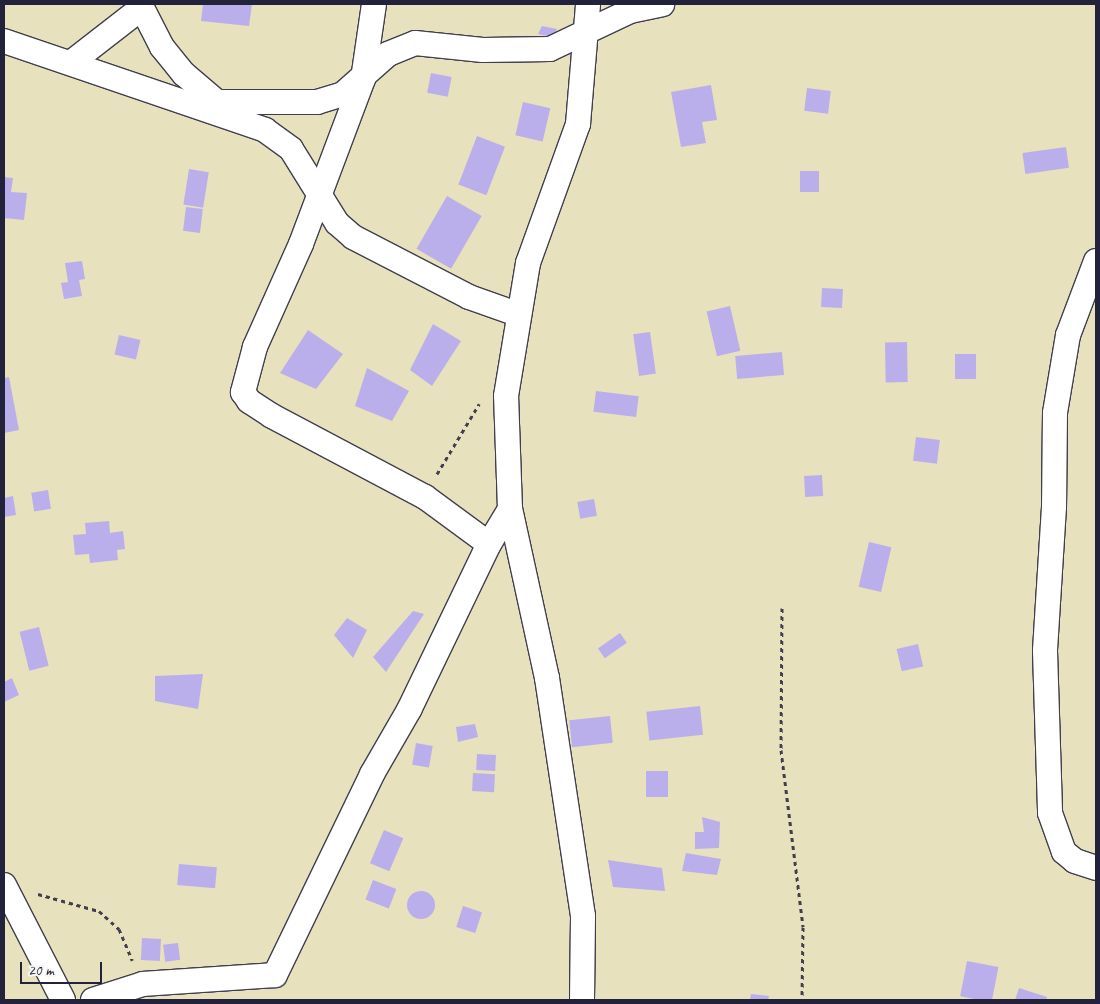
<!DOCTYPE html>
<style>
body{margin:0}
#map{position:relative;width:1100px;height:1004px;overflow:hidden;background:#e8e1bd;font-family:Caveat,sans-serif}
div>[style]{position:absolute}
.building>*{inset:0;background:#bbafeb;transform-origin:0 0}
.round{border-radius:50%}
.path>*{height:3px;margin-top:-1.5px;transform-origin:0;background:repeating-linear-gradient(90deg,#403f4e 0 4px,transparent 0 8px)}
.roads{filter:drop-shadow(1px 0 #403f4e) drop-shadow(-1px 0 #403f4e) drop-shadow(0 1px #403f4e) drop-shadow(0 -1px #403f4e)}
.minor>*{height:24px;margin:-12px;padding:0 12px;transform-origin:12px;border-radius:12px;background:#fff}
span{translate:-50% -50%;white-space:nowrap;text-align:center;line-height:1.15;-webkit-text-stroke:4px #f6f6f2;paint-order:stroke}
.frame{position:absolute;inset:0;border:5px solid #22223b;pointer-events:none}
.scale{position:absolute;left:20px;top:962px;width:82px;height:22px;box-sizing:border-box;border:2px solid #22223b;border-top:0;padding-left:6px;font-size:15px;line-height:18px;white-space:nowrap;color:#22223b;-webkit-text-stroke:4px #f6f6f2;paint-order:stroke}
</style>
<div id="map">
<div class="building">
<div style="clip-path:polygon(203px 4px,252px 4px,249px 26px,201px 21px)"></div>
<div style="clip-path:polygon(542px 26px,557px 29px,553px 37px,538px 34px)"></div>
<div style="left:431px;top:73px;width:21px;height:20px;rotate:11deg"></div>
<div style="clip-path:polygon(711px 85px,717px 120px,702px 122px,706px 143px,681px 147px,671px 92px)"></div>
<div style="left:807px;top:88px;width:24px;height:23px;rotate:7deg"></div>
<div style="left:523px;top:102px;width:28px;height:34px;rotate:13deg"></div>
<div style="left:477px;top:136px;width:30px;height:52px;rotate:21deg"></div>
<div style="left:1066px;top:147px;width:21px;height:44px;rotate:82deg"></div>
<div style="left:189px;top:169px;width:20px;height:36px;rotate:9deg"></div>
<div style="left:800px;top:171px;width:19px;height:21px"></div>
<div style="clip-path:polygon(4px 177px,13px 178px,11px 192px,27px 193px,24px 220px,4px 218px)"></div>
<div style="left:447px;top:196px;width:40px;height:61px;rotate:30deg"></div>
<div style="left:186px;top:207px;width:17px;height:24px;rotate:7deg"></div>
<div style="clip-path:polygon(82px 261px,85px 279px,79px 280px,82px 296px,64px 299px,61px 283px,68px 282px,65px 263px)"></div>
<div style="left:822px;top:288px;width:21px;height:19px;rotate:3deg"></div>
<div style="left:730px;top:306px;width:46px;height:24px;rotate:77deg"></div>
<div style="clip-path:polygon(433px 324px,461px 341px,432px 386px,410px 370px)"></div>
<div style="clip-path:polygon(308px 330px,343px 354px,316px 389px,280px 373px)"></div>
<div style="left:650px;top:332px;width:42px;height:17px;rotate:82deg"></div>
<div style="left:119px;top:335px;width:22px;height:20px;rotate:13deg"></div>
<div style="left:907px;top:342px;width:40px;height:22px;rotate:89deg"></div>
<div style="left:782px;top:352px;width:23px;height:47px;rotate:85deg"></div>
<div style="left:976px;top:354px;width:25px;height:21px;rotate:90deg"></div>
<div style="clip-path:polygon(367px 368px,409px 391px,392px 421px,355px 406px)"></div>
<div style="clip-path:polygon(9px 377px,19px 430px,4px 433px,4px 378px)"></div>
<div style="left:596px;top:391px;width:43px;height:21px;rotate:7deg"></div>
<div style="left:916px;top:437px;width:24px;height:24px;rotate:7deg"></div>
<div style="left:822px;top:475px;width:21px;height:18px;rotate:87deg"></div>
<div style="left:48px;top:490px;width:19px;height:17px;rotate:81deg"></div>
<div style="clip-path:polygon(13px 496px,16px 515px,4px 517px,4px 498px)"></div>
<div style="left:594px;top:499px;width:17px;height:17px;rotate:80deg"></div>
<div style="clip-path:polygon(109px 521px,110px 533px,123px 531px,125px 549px,117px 550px,118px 560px,90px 563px,89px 554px,75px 555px,73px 535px,86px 534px,85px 523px)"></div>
<div style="left:869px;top:542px;width:23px;height:46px;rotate:13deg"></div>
<div style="clip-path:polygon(413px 611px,424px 614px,386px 672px,373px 657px)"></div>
<div style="clip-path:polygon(347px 618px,367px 630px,353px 658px,334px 635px)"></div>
<div style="left:39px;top:627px;width:40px;height:20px;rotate:76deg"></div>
<div style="left:620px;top:633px;width:12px;height:27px;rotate:55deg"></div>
<div style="left:918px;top:644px;width:23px;height:22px;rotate:77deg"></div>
<div style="clip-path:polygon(203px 674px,198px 709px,155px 701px,155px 676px)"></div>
<div style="clip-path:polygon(12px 678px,19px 695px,4px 702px,4px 682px)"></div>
<div style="left:700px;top:706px;width:29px;height:54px;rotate:84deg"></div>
<div style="left:610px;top:716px;width:27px;height:41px;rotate:84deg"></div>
<div style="clip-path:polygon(475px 724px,478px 737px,458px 742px,456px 727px)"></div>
<div style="left:416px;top:743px;width:17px;height:22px;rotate:10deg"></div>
<div style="left:477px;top:754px;width:19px;height:16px;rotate:3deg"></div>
<div style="left:646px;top:771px;width:22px;height:26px"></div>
<div style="left:473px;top:773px;width:22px;height:18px;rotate:3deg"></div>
<div style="clip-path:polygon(702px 817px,720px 822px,719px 848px,695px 849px,695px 832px,704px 832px)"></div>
<div style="left:384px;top:830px;width:21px;height:36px;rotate:23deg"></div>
<div style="clip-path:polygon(686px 853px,721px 859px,717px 875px,682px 871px)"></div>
<div style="clip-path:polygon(608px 860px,662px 868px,665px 891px,613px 887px)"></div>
<div style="left:179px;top:864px;width:38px;height:21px;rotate:5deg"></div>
<div style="left:373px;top:880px;width:25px;height:21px;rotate:21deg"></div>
<div class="round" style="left:407px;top:891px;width:28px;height:28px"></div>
<div style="left:463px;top:906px;width:20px;height:22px;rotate:18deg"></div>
<div style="left:142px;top:938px;width:19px;height:22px;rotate:3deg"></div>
<div style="left:178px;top:943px;width:17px;height:15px;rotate:83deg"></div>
<div style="left:967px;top:961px;width:32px;height:36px;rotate:11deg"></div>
<div style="clip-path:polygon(1019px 988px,1047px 997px,1046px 1000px,1015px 1000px)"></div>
<div style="clip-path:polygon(751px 994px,769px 996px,768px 1000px,750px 1000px)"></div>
</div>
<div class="path">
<div style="left:437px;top:474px;width:82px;rotate:-59deg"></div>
<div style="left:782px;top:608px;width:142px;rotate:90.4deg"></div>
<div style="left:781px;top:750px;width:178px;rotate:82.9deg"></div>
<div style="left:803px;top:927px;width:73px;rotate:90.8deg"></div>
<div style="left:38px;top:894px;width:63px;rotate:15.6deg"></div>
<div style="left:99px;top:911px;width:27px;rotate:42deg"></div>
<div style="left:119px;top:929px;width:34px;rotate:67deg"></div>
</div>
<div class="roads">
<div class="minor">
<div style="left:140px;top:4px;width:48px;rotate:62.9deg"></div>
<div style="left:162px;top:47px;width:35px;rotate:51deg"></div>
<div style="left:184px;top:74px;width:60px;rotate:40.3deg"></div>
<div style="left:374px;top:4px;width:76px;rotate:98.3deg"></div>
<div style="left:363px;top:79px;width:176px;rotate:110.6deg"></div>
<div style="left:301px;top:244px;width:113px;rotate:114.1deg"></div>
<div style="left:255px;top:347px;width:47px;rotate:104.9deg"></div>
<div style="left:243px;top:392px;width:11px;rotate:56deg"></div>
<div style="left:249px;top:401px;width:27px;rotate:33deg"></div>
<div style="left:272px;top:416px;width:173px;rotate:27.9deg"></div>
<div style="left:425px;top:497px;width:79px;rotate:36.3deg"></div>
<div style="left:4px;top:41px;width:276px;rotate:18.8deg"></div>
<div style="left:265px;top:130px;width:32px;rotate:36deg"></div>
<div style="left:291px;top:149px;width:87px;rotate:58.1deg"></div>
<div style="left:337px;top:223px;width:21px;rotate:41deg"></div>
<div style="left:353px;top:237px;width:131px;rotate:27.3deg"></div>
<div style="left:469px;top:297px;width:51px;rotate:19.5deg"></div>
<div style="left:72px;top:62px;width:86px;rotate:-37.9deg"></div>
<div style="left:218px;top:102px;width:99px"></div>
<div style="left:317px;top:102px;width:27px;rotate:-17deg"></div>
<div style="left:343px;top:94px;width:60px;rotate:-41.6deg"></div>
<div style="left:388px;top:54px;width:29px;rotate:-22deg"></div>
<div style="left:415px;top:43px;width:68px;rotate:5.9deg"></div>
<div style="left:483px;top:50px;width:67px;rotate:-0.9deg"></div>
<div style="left:550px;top:49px;width:89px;rotate:-25.4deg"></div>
<div style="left:630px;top:11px;width:33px;rotate:-12deg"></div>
<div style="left:1096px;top:261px;width:79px;rotate:110.7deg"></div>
<div style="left:1068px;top:335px;width:79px;rotate:99.5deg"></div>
<div style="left:1055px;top:413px;width:94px;rotate:90.6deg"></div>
<div style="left:1054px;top:507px;width:144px;rotate:93.6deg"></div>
<div style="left:1045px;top:651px;width:162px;rotate:88.2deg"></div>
<div style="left:1050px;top:813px;width:41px;rotate:70.3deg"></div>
<div style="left:1064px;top:852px;width:14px;rotate:39deg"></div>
<div style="left:1075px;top:861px;width:22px;rotate:18deg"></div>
<div style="left:4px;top:885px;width:129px;rotate:62.8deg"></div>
<div style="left:93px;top:1000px;width:52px;rotate:-17.7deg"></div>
<div style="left:143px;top:984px;width:132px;rotate:-3.9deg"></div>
<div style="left:275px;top:975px;width:223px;rotate:-64.2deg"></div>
<div style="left:372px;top:774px;width:74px;rotate:-60deg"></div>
<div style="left:409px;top:710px;width:184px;rotate:-64.3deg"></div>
<div style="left:489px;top:544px;width:41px;rotate:-59deg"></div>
<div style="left:582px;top:1000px;width:84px;rotate:-89.3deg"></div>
<div style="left:583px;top:916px;width:241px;rotate:-98.6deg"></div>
<div style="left:547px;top:678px;width:173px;rotate:-102.3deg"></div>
<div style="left:510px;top:509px;width:113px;rotate:-92deg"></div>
<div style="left:506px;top:396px;width:135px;rotate:-80.6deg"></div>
<div style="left:528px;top:263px;width:148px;rotate:-70.2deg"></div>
<div style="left:578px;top:124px;width:120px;rotate:-85.2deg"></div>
</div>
</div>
<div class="frame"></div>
<div class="scale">20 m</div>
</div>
